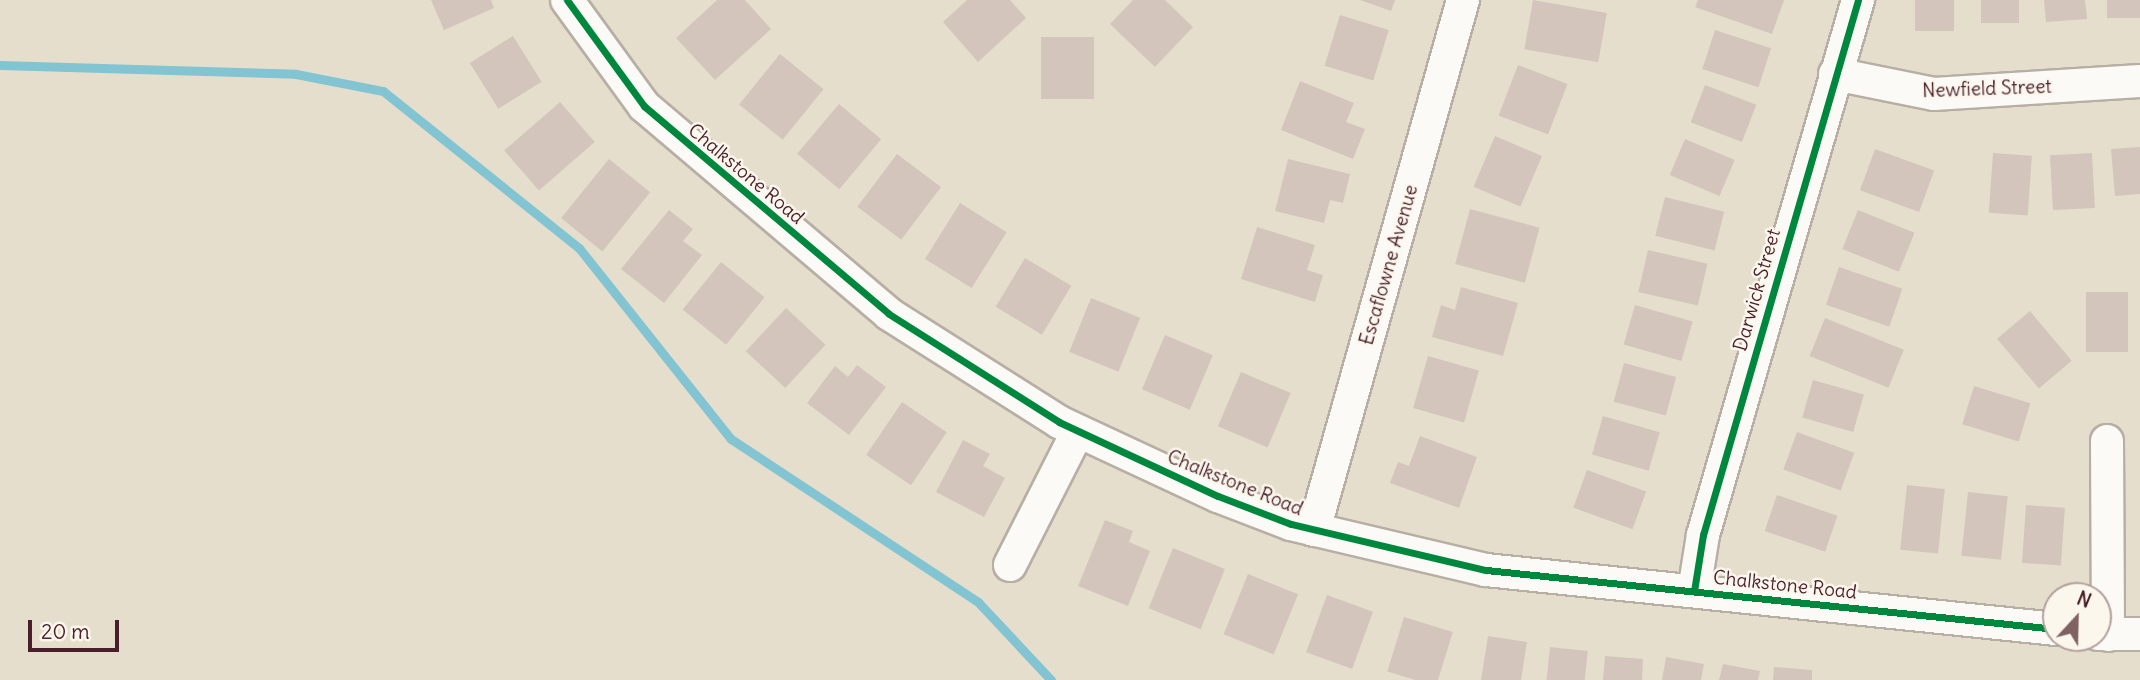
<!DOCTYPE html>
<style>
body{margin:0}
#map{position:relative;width:2140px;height:680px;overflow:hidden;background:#e6decc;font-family:Delius,sans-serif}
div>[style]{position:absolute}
.stream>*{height:9px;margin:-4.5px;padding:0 4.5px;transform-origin:4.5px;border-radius:4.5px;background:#82c4d2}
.building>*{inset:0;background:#d3c5bc;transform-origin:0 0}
.roads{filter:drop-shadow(2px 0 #b7aea4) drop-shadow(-2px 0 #b7aea4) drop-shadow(0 2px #b7aea4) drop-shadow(0 -2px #b7aea4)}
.street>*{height:32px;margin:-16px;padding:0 16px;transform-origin:16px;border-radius:16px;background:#fbfaf7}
.cycleway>*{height:7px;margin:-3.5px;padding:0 3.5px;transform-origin:3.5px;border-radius:3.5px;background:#00873e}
span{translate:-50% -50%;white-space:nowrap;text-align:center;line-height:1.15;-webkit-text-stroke:5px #fbf7ec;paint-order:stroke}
.street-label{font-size:19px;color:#4a1f2b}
.north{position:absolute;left:2042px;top:582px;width:70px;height:70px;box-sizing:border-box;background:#fbf7ec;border:2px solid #b4a19f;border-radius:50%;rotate:22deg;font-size:19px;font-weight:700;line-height:28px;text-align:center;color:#4a1f2b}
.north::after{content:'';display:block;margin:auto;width:24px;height:32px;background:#816263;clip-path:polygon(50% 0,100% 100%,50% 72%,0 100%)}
.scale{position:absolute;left:28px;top:620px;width:91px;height:32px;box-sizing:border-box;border:4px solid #4a1f2b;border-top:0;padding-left:9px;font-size:21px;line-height:24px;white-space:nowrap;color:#4a1f2b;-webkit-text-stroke:5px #fbf7ec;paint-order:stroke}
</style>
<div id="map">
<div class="stream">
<div style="left:0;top:65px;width:296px;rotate:1.7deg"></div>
<div style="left:296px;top:74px;width:89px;rotate:11.1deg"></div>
<div style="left:383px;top:91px;width:251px;rotate:38.7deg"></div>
<div style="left:579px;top:248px;width:244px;rotate:51.5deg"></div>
<div style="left:731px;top:439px;width:296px;rotate:33.4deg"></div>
<div style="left:978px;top:602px;width:107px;rotate:46.9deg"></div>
</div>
<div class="building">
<div style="clip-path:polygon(431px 0,491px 0,494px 8px,444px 30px)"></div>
<div style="clip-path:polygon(717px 0,745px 0,771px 29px,715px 80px,676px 38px)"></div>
<div style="clip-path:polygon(967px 0,1010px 0,1026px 18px,978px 62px,943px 22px)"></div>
<div style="clip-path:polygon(1133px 0,1165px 0,1193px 27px,1155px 67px,1110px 24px)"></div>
<div style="clip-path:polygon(1360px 0,1395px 0,1391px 11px)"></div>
<div style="left:1533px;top:0;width:75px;height:50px;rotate:10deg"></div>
<div style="clip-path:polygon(1698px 0,1784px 0,1772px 34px,1695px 7px)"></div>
<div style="left:1915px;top:0;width:39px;height:31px"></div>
<div style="left:1981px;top:0;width:38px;height:23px"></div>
<div style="clip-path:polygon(2044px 0,2085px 0,2087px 19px,2046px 22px)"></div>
<div style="left:2107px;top:0;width:33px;height:18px"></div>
<div style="left:1340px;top:15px;width:51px;height:53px;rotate:17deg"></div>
<div style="left:1715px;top:30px;width:59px;height:41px;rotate:18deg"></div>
<div style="left:513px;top:36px;width:54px;height:51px;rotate:58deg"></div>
<div style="left:1041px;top:37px;width:53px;height:62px"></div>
<div style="left:780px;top:54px;width:56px;height:65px;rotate:39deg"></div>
<div style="left:1518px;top:65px;width:53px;height:54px;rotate:21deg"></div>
<div style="clip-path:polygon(1300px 81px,1354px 103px,1346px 122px,1365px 129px,1353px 159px,1281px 130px)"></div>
<div style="left:1705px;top:85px;width:55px;height:40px;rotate:21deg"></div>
<div style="left:560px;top:102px;width:53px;height:74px;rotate:49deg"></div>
<div style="left:839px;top:104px;width:55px;height:65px;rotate:40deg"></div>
<div style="left:1495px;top:136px;width:51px;height:55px;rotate:23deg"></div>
<div style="left:1685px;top:139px;width:54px;height:39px;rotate:23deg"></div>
<div style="clip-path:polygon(2140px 147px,2140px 194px,2115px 196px,2111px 149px)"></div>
<div style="left:1875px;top:149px;width:63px;height:44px;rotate:20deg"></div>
<div style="left:1993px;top:153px;width:39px;height:60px;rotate:4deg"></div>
<div style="left:2092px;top:153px;width:55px;height:42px;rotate:87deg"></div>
<div style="left:897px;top:154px;width:55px;height:66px;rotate:37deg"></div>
<div style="left:609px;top:159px;width:53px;height:76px;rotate:39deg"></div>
<div style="clip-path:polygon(1288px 159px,1350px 174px,1343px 203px,1330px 200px,1324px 223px,1275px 211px)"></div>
<div style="left:1665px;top:197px;width:61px;height:40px;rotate:14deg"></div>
<div style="left:960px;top:203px;width:55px;height:66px;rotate:32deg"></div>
<div style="left:1470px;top:209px;width:72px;height:57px;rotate:15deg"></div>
<div style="clip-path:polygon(669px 210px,693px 229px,683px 241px,702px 255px,664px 303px,621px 269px)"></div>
<div style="left:1858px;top:210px;width:61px;height:42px;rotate:22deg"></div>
<div style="clip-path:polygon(1257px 227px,1315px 245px,1307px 270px,1323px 275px,1315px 302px,1241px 279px)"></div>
<div style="left:1648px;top:250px;width:61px;height:43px;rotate:13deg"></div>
<div style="left:1025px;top:258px;width:54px;height:57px;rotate:31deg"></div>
<div style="left:721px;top:262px;width:56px;height:61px;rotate:39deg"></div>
<div style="left:1839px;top:267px;width:67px;height:40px;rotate:19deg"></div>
<div style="clip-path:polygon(1461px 287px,1518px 303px,1503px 356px,1432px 337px,1441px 305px,1455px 310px)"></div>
<div style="left:2086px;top:292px;width:42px;height:60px"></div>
<div style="left:1091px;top:298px;width:53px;height:58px;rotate:22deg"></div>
<div style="left:1635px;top:305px;width:60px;height:41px;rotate:16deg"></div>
<div style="left:786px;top:308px;width:54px;height:59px;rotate:43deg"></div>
<div style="left:2030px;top:311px;width:65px;height:43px;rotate:50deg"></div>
<div style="left:1825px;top:318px;width:85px;height:41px;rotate:22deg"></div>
<div style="left:1165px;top:335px;width:52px;height:59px;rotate:23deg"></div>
<div style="left:1428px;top:356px;width:53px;height:54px;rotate:16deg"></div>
<div style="left:1624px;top:363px;width:54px;height:40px;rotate:15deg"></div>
<div style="clip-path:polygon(857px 365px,886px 387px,849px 435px,807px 403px,835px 366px,848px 377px)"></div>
<div style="left:1241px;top:372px;width:54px;height:59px;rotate:23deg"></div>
<div style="left:1813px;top:380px;width:53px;height:39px;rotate:16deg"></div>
<div style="left:1974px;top:386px;width:59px;height:40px;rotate:17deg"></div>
<div style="left:902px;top:402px;width:54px;height:64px;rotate:34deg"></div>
<div style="left:1603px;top:416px;width:59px;height:40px;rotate:16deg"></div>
<div style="left:1797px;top:432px;width:61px;height:40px;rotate:20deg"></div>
<div style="clip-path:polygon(1420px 436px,1477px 457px,1459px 508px,1390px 483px,1398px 462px,1409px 466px)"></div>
<div style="clip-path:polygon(963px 440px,990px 454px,983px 466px,1005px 478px,984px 517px,936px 492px)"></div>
<div style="left:1587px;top:470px;width:63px;height:40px;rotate:20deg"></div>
<div style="left:1907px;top:485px;width:38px;height:65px;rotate:6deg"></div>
<div style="left:1968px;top:492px;width:40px;height:64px;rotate:6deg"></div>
<div style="left:1777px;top:495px;width:64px;height:38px;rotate:19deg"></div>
<div style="left:2026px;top:505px;width:39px;height:58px;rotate:4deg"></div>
<div style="clip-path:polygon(1105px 520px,1133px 531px,1129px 542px,1150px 551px,1128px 606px,1078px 586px)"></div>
<div style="left:1173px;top:548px;width:56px;height:65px;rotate:22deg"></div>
<div style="left:1248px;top:574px;width:54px;height:65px;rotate:22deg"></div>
<div style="left:1327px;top:595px;width:49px;height:61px;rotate:20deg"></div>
<div style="left:1404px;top:617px;width:51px;height:57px;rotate:17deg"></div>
<div style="clip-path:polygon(1488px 636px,1527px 642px,1521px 680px,1481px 680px)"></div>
<div style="left:1550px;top:647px;width:38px;height:33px;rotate:6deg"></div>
<div style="clip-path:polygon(1605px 656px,1643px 659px,1642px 680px,1603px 680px)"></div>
<div style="clip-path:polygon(1666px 657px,1704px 664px,1701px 680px,1662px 680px)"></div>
<div style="clip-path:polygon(1723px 664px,1760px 671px,1758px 680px,1719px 680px)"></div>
<div style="clip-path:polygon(1774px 667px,1812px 670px,1812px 680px,1773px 680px)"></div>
</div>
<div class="roads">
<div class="street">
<div style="left:567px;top:0;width:131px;rotate:54deg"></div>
<div style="left:644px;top:106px;width:321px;rotate:40.3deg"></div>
<div style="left:889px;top:314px;width:201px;rotate:32.4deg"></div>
<div style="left:1059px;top:422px;width:175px;rotate:25deg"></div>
<div style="left:1218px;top:496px;width:78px;rotate:21deg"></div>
<div style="left:1291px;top:524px;width:200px;rotate:13.3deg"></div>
<div style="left:1486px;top:570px;width:573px;rotate:5.91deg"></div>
<div style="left:1835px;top:74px;width:101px;rotate:11.4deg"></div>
<div style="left:1934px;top:94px;width:206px;rotate:-3.6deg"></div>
<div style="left:2107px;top:441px;width:194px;rotate:89.7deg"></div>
<div style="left:1314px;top:530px;width:551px;rotate:-74.3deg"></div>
<div style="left:1010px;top:565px;width:150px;rotate:-63.1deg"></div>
<div style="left:1694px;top:591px;width:57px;rotate:-80.9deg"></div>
<div style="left:1703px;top:535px;width:557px;rotate:-73.84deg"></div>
<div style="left:2098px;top:634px;width:42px"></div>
</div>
</div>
<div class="cycleway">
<div style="left:567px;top:0;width:131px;rotate:54deg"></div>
<div style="left:644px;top:106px;width:321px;rotate:40.3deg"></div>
<div style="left:889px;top:314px;width:201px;rotate:32.4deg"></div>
<div style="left:1059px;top:422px;width:175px;rotate:25deg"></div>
<div style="left:1218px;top:496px;width:78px;rotate:21deg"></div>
<div style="left:1291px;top:524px;width:200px;rotate:13.3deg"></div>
<div style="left:1486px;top:570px;width:573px;rotate:5.91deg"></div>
<div style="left:1694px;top:591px;width:57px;rotate:-80.9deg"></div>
<div style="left:1703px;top:535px;width:557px;rotate:-73.84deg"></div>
</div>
<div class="street-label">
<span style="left:1987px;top:89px;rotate:-2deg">Newfield Street</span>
<span style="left:746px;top:174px;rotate:40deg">Chalkstone Road</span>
<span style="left:1389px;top:265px;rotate:-74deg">Escaflowne Avenue</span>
<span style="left:1757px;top:290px;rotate:-74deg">Darwick Street</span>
<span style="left:1235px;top:483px;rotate:22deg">Chalkstone Road</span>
<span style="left:1785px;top:585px;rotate:6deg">Chalkstone Road</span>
</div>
<div class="north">N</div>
<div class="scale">20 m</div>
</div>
